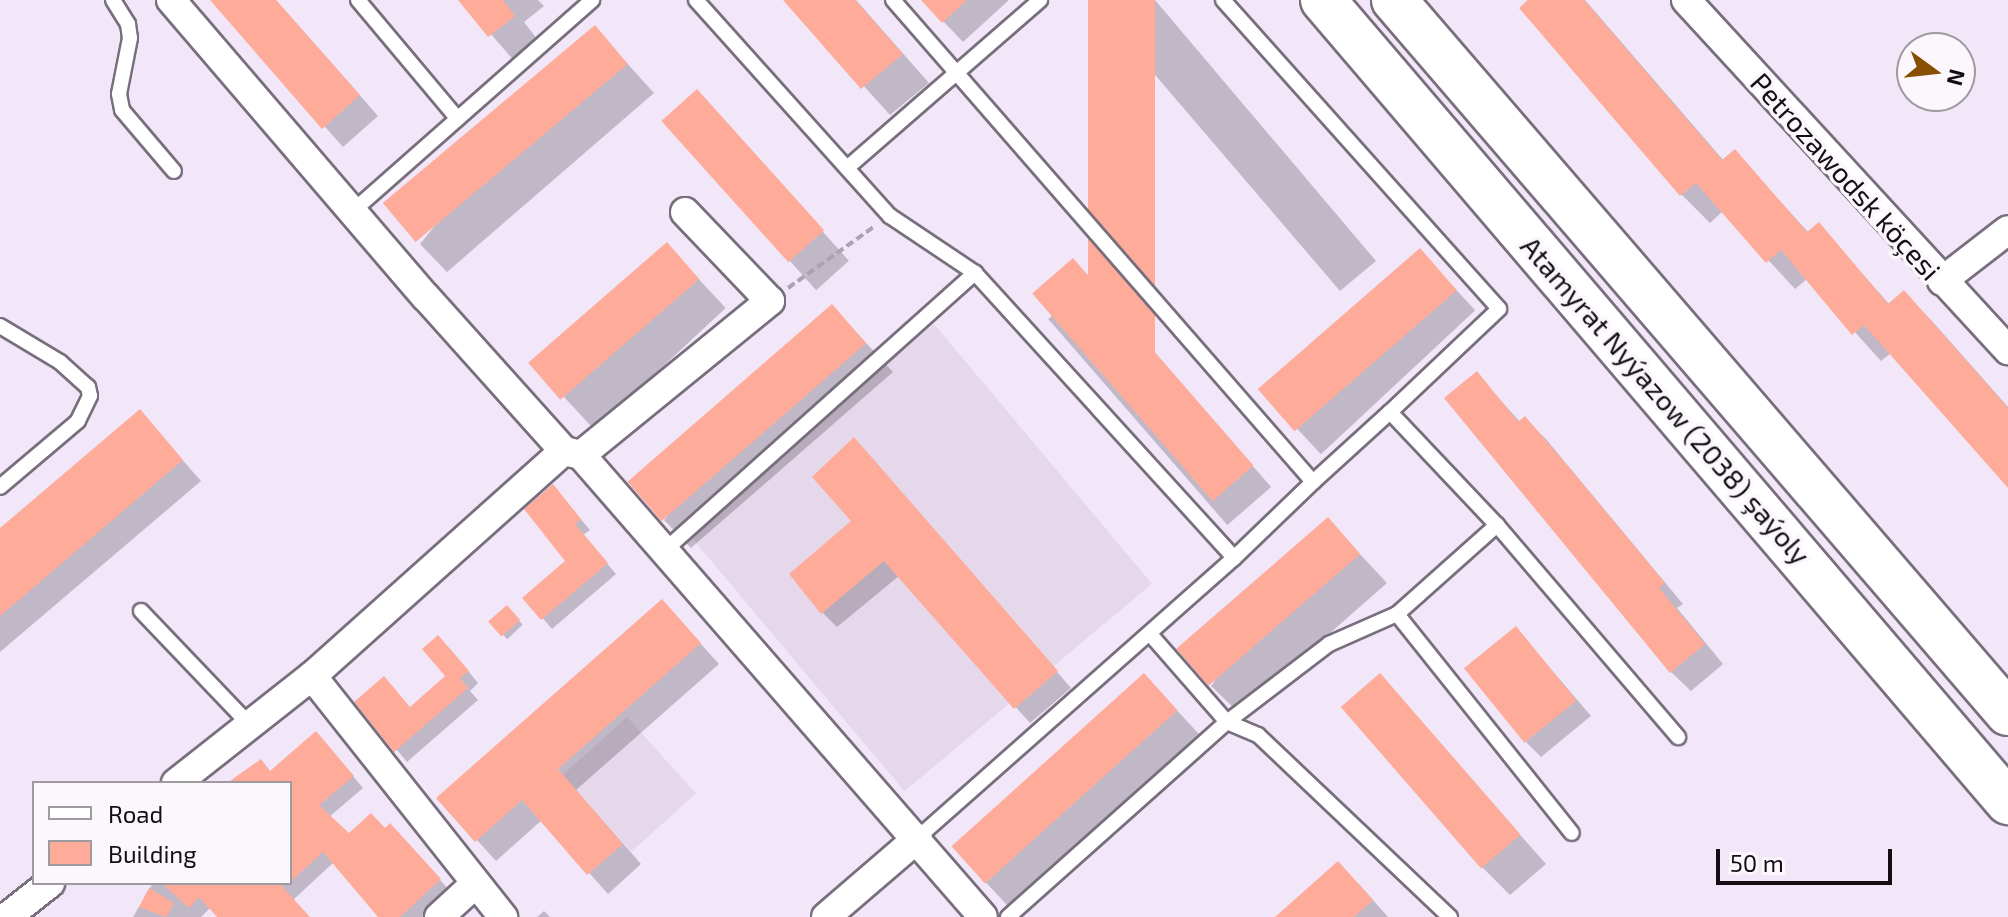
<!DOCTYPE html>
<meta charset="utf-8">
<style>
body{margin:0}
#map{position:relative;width:2008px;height:917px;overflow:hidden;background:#f1e7f8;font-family:"Exo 2",sans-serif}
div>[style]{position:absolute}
.education>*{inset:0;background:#e6d8eb;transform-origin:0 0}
.shadow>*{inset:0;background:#0003;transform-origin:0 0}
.building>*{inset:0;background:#feab99;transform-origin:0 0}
.path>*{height:4px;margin-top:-2px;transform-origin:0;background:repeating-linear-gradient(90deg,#aba3b1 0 8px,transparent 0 12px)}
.roads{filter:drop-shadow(2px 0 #786e7d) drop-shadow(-2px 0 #786e7d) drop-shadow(0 2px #786e7d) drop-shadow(0 -2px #786e7d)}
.lane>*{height:14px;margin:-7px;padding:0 7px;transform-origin:7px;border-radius:7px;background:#fff}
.street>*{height:28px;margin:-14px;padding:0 14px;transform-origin:14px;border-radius:14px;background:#fff}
.primary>*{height:44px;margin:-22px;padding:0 22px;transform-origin:22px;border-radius:22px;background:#fff}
span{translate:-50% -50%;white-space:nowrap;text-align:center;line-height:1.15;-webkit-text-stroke:7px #fbf7fd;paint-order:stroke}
.street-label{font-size:28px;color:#120e14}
.legend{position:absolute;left:32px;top:781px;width:260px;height:104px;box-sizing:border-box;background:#fbf7fd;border:2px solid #9e9aa0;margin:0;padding:10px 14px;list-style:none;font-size:24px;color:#120e14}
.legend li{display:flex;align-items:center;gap:16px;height:40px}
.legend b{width:40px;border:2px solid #9e9aa0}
.north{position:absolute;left:1896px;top:32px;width:80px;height:80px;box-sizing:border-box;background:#fbf7fd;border:2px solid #9e9aa0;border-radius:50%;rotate:105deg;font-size:22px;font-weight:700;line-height:32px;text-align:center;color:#120e14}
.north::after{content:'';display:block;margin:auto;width:28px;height:36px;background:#875000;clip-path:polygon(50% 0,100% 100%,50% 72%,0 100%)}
.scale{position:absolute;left:1716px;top:849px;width:176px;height:36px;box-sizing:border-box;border:4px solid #120e14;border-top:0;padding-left:10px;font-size:24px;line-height:28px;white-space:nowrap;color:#120e14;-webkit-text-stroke:6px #fbf7fd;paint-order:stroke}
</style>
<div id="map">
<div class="education">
<div style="left:934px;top:324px;width:339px;height:323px;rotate:50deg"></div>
<div style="left:627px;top:717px;width:103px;height:87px;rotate:48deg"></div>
</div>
<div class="shadow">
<div style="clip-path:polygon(212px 0,276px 0,378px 116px,343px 147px)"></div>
<div style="clip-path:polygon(461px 0,538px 0,544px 6px,524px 22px,541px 44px,517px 64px)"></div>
<div style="clip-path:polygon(786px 0,856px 0,929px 83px,890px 115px)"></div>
<div style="clip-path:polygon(923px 0,1009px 0,963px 42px)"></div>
<div style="clip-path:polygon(1091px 0,1155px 0,1376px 261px,1340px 291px)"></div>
<div style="clip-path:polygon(1531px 0,1585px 0,1724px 161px,1735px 152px,1809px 233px,1819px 225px,1890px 305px,1904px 293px,1932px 321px,2008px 407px,2008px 485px,1891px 353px,1881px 361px,1807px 279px,1795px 289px,1723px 211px,1710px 223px,1682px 195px,1522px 9px)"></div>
<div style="clip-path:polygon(595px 28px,654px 93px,447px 272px,420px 244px)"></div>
<div style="left:697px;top:92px;width:227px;height:44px;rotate:48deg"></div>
<div style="left:667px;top:245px;width:86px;height:179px;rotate:47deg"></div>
<div style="left:1420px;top:251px;width:81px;height:211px;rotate:47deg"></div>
<div style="left:1092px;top:281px;width:273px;height:58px;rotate:49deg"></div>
<div style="clip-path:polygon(832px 306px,893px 372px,691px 548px,664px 520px)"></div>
<div style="clip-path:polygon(1477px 374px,1520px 422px,1525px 419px,1545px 438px,1683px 604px,1677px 608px,1723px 664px,1691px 691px,1671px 672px)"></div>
<div style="clip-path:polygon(140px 412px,201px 481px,0 652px,0 531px)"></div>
<div style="clip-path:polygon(869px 455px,1071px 688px,1030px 723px,899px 576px,837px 627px,822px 612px,854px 522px)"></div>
<div style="clip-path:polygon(553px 486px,590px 530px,583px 535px,616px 574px,552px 629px,525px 598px,568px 561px)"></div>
<div style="clip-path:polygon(1328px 520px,1387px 583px,1239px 713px,1211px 686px)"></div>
<div style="clip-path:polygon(662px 601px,719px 664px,576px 790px,641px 864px,608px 894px,542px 820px,496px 861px,439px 798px)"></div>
<div style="left:507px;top:608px;width:23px;height:21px;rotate:47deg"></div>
<div style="clip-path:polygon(1516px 628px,1591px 716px,1541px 757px,1526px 742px)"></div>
<div style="clip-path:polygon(450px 649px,478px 683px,470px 691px,478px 700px,407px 762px,357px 702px,411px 708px,447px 676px)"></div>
<div style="left:1144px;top:675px;width:87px;height:257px;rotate:47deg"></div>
<div style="clip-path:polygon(1379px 676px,1546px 864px,1510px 895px,1482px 867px)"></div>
<div style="clip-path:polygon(327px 745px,363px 788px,329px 817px,349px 836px,385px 831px,401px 837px,450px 891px,422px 917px,380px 917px,334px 862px,293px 900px,308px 917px,220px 917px,211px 907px,201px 917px,133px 917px,153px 883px,290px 883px,290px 783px,231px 783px,271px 773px)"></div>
<div style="clip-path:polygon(1358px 883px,1388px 917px,1278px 917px)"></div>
<div style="clip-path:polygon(544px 911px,550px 917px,537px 917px)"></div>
</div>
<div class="building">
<div style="clip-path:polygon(210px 0,276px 0,360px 95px,322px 129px)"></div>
<div style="clip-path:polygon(458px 0,503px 0,515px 16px,488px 37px)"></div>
<div style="clip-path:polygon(783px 0,855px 0,903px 54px,861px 89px)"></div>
<div style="clip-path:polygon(921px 0,967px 0,942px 23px)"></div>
<div style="left:1088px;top:0;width:67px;height:357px"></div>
<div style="clip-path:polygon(1528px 0,1584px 0,1722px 160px,1735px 149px,1807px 232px,1819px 222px,1888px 304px,1904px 290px,2008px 408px,2008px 488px,1864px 325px,1852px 335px,1781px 250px,1766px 263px,1696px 183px,1680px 196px,1519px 8px)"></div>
<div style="left:595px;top:25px;width:51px;height:277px;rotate:50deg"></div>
<div style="left:697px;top:89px;width:190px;height:48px;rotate:48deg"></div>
<div style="left:667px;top:242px;width:49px;height:184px;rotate:49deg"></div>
<div style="left:1420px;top:248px;width:56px;height:215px;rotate:49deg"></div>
<div style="left:1073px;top:258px;width:275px;height:54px;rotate:49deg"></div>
<div style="left:832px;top:304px;width:52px;height:271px;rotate:49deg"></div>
<div style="clip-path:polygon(1477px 371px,1518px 422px,1525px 416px,1577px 477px,1665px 583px,1659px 588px,1705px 644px,1670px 673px,1444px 398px)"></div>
<div style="clip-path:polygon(140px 409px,183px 460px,0 616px,0 528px)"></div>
<div style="clip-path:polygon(854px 437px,1058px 671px,1014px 709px,884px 561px,821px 614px,789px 574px,851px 521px,812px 477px)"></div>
<div style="clip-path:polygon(553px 484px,581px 519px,575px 524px,608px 563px,541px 620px,522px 598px,565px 561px,524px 509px)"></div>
<div style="left:1328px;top:517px;width:49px;height:201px;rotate:49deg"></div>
<div style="clip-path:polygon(662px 599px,701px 643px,558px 769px,623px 844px,587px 875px,522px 800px,475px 842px,436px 798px)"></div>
<div style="left:507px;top:605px;width:20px;height:25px;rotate:49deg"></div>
<div style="left:1516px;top:626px;width:96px;height:67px;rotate:51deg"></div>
<div style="clip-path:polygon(438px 635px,469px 671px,460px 678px,468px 688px,394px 752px,354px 702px,384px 676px,410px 707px,445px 676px,422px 649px)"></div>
<div style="left:1144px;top:673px;width:50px;height:259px;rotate:48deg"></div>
<div style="left:1380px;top:673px;width:214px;height:52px;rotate:49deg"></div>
<div style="clip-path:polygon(316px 731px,354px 776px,319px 805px,349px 833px,371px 813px,385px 828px,390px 823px,441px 879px,400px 917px,378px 917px,323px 852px,290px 882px,290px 783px,227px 783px,261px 759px,270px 771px)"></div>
<div style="clip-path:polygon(1338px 861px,1373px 900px,1354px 917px,1275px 917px)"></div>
<div style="clip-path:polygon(162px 883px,279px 883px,310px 917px,217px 917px,199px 897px,189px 908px)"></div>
<div style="clip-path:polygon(149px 888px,174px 903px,166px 917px,139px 907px)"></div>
</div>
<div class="path">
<div style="left:788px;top:288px;width:107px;rotate:-35.5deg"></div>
</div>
<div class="roads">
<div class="lane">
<div style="left:113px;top:0;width:28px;rotate:58deg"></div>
<div style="left:128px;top:24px;width:14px;rotate:82deg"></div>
<div style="left:130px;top:38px;width:57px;rotate:101.1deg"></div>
<div style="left:119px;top:94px;width:16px;rotate:79deg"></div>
<div style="left:122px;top:110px;width:80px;rotate:49.6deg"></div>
<div style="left:358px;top:0;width:155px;rotate:50deg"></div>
<div style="left:696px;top:0;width:290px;rotate:48.1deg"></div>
<div style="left:890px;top:216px;width:102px;rotate:33.8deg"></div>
<div style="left:975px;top:273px;width:385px;rotate:47.7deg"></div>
<div style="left:1234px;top:558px;width:422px;rotate:138.5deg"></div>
<div style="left:893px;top:0;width:639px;rotate:48.93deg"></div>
<div style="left:1313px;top:482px;width:110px;rotate:136.1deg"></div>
<div style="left:1223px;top:0;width:414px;rotate:48.2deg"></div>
<div style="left:1499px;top:309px;width:150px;rotate:136.6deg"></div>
<div style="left:847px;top:168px;width:256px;rotate:-41deg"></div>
<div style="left:353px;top:211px;width:319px;rotate:-41.4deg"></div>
<div style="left:0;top:326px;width:70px;rotate:31deg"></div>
<div style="left:60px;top:362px;width:38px;rotate:42deg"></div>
<div style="left:88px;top:387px;width:9px;rotate:77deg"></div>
<div style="left:90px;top:396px;width:28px;rotate:116deg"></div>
<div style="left:78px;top:421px;width:102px;rotate:139.8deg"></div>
<div style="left:1313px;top:482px;width:104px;rotate:-42.3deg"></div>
<div style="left:1390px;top:412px;width:156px;rotate:46.6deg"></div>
<div style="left:1497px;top:525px;width:279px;rotate:49.5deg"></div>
<div style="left:665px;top:550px;width:416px;rotate:-41.8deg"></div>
<div style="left:141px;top:611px;width:158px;rotate:46.3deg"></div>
<div style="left:1397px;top:614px;width:134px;rotate:-41.7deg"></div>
<div style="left:1150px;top:634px;width:117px;rotate:48.8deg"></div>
<div style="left:1227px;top:722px;width:34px;rotate:23deg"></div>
<div style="left:1258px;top:735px;width:265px;rotate:43.5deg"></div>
<div style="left:1008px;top:917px;width:293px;rotate:-41.7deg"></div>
<div style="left:1227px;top:722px;width:128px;rotate:-37.4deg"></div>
<div style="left:1329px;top:644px;width:74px;rotate:-23.8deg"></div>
<div style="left:1397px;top:614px;width:280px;rotate:51.4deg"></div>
</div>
<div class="street">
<div style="left:171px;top:0;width:391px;rotate:49.4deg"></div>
<div style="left:426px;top:297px;width:207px;rotate:48.1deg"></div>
<div style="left:564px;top:451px;width:17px;rotate:13deg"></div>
<div style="left:581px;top:455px;width:612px;rotate:48.97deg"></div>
<div style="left:1686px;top:0;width:476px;rotate:47.4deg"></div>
<div style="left:1942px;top:281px;width:83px;rotate:-37.7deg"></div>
<div style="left:581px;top:455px;width:244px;rotate:-39.2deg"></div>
<div style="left:770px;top:301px;width:123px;rotate:-133.7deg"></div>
<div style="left:312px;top:676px;width:308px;rotate:51.6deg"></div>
<div style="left:176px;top:783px;width:173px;rotate:-38.2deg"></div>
<div style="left:312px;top:676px;width:338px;rotate:-41.8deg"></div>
<div style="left:7px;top:917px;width:55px;rotate:-38.3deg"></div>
<div style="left:439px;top:917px;width:49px;rotate:-42.5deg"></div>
<div style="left:826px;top:917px;width:121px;rotate:-40.7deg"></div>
</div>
<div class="primary">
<div style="left:1323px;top:0;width:1055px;rotate:49.5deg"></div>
<div style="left:1394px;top:0;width:941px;rotate:49.27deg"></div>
</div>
</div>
<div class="street-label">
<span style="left:1846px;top:176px;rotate:48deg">Petrozawodsk köçesi</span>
<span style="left:1666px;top:400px;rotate:49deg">Atamyrat Nyýazow (2038) şaýoly</span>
</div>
<ul class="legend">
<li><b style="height:10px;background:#fff"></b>Road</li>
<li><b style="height:22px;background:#feab99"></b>Building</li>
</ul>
<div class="north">N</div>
<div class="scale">50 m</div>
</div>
